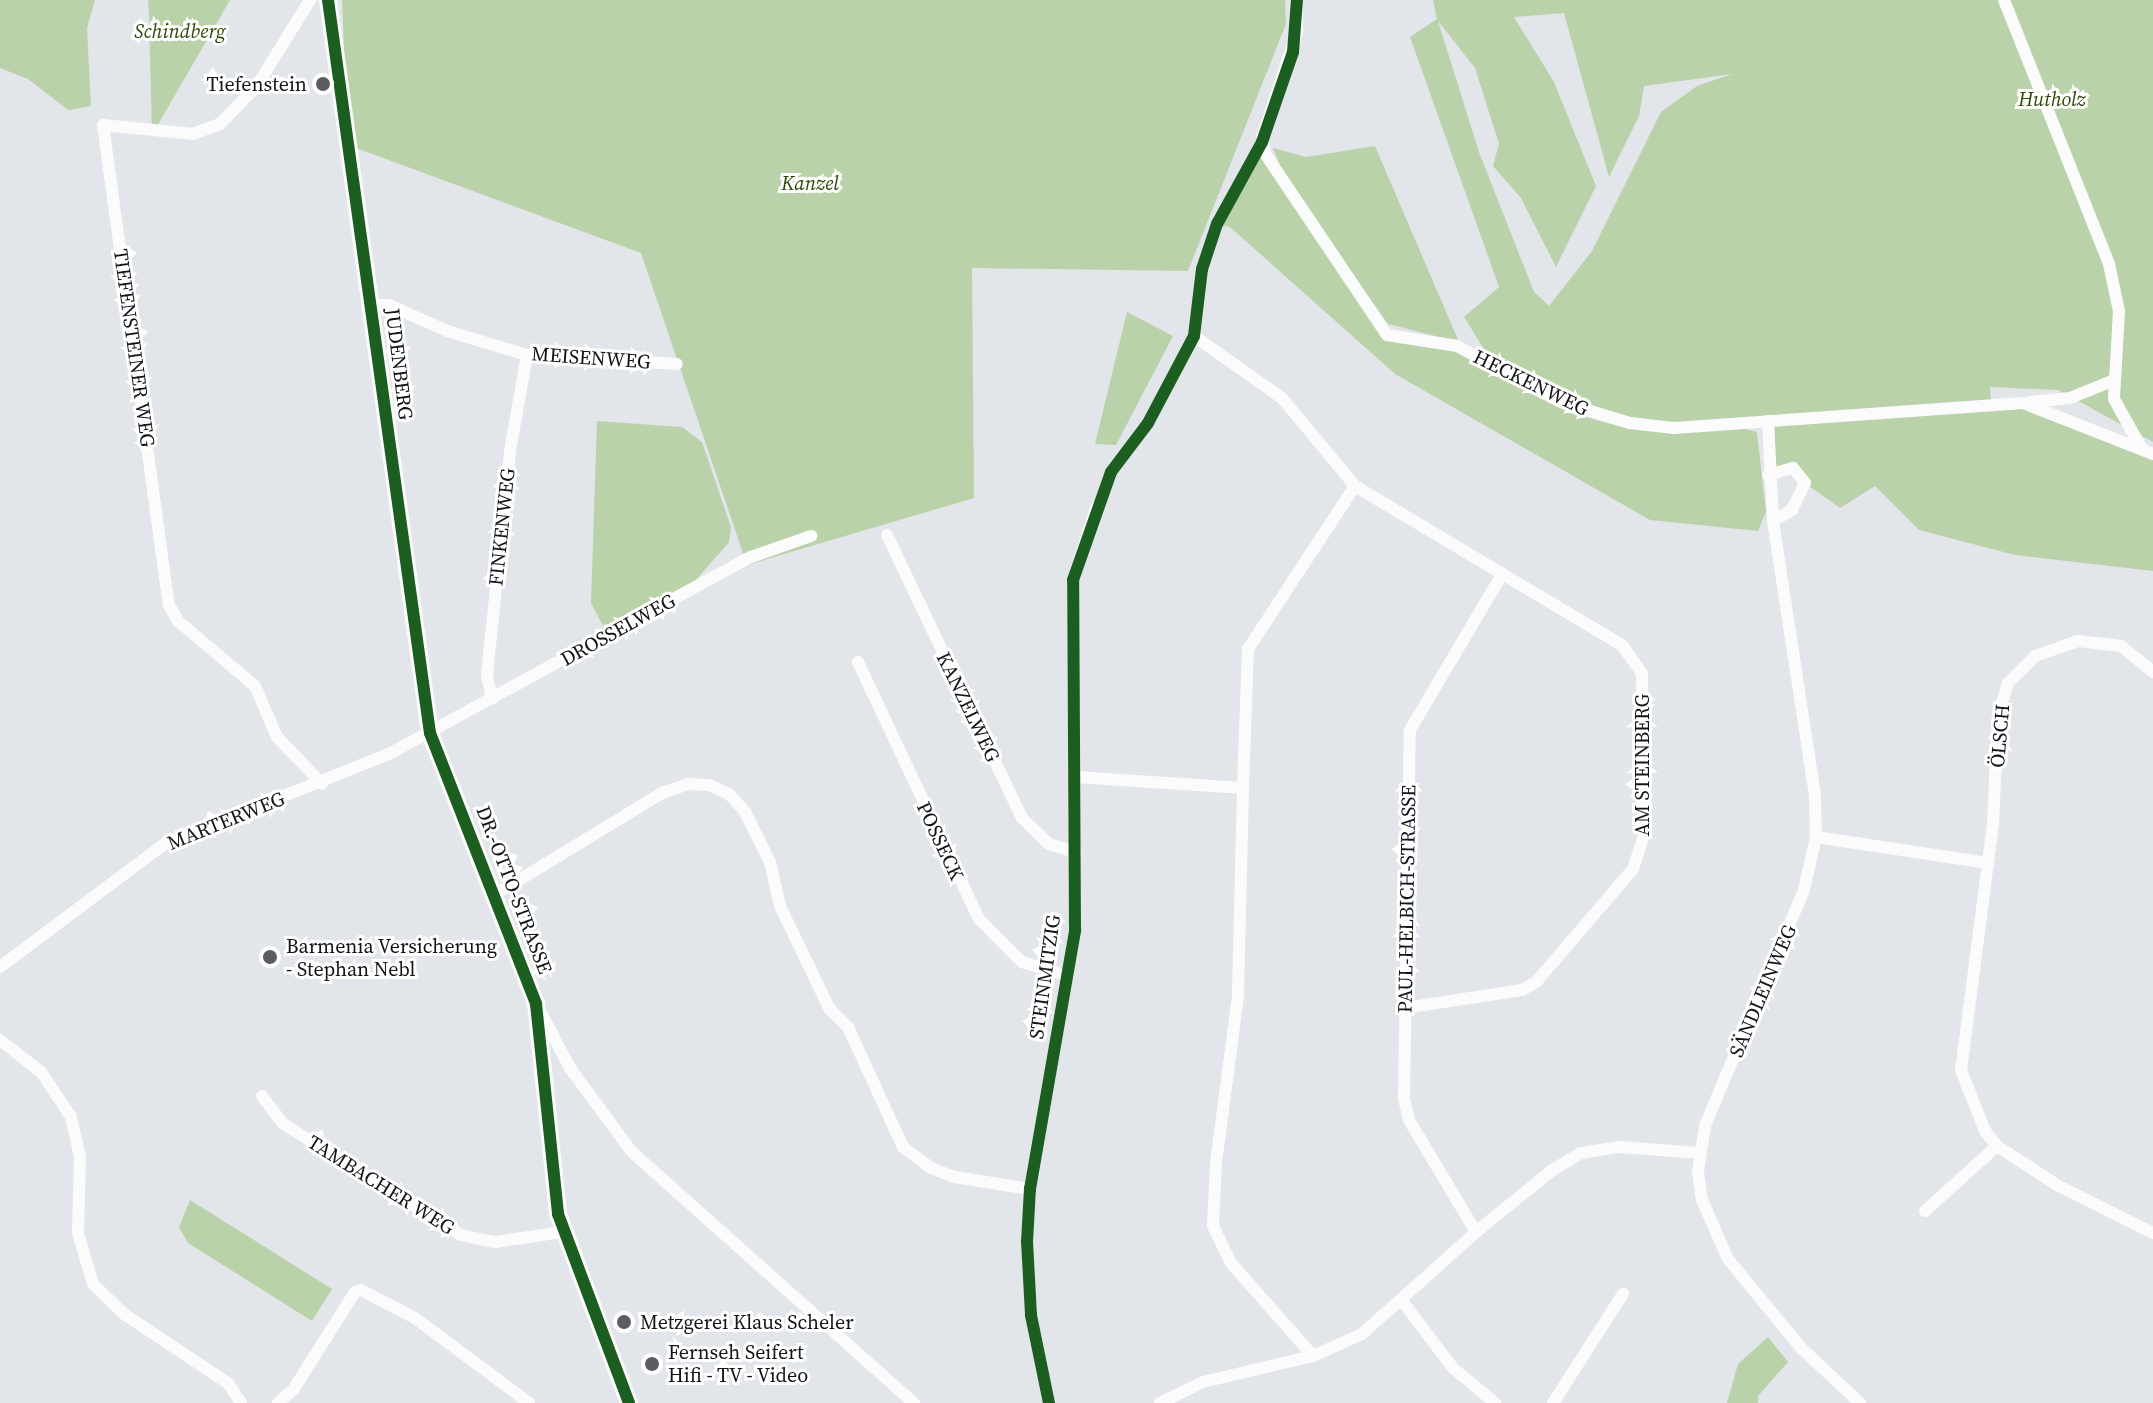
<!DOCTYPE html>
<meta charset="utf-8">
<style>
body{margin:0}
#map{position:relative;width:2153px;height:1403px;overflow:hidden;background:#e2e5e9;font-family:"Source Serif 4",serif}
div>[style]{position:absolute}
.green>*{inset:0;background:#bad2a9}
.street>*{height:12px;margin:-6px;padding:0 6px;transform-origin:6px;border-radius:6px;background:#fbfbfc}
.secondary>*{height:18px;margin:-9px;padding:0 9px;transform-origin:9px;border-radius:9px;background:#fbfbfc}
.cycleway>*{height:12px;margin:-6px;padding:0 6px;transform-origin:6px;border-radius:6px;background:#1b5e20}
.dots>*{width:22px;height:22px;translate:-50% -50%;box-sizing:border-box;border:4px solid #fff;border-radius:50%}
span{translate:-50% -50%;white-space:nowrap;text-align:center;line-height:1.15;-webkit-text-stroke:6px #fff;paint-order:stroke}
.park-label{font-size:20px;color:#2d4909;font-style:italic}
.poi-label{font-size:20px;color:#121416}
.right{translate:-100% -50%;text-align:right}
.left{translate:0 -50%;text-align:left}
.street-label{font-size:20px;color:#121416}
</style>
<div id="map">
<div class="green">
<div style="clip-path:polygon(0 0,95px 0,87px 28px,91px 106px,68px 110px,28px 79px,0 68px)"></div>
<div style="clip-path:polygon(148px 0,230px 0,152px 135px,149px 13px)"></div>
<div style="clip-path:polygon(342px 0,1285px 0,1286px 24px,1188px 271px,972px 268px,974px 498px,747px 565px,641px 253px,348px 145px)"></div>
<div style="clip-path:polygon(evenodd,1433px 0,2153px 0,2153px 442px,2058px 390px,1990px 387px,1991px 402px,2023px 403px,2153px 454px,2153px 571px,2015px 555px,1919px 530px,1875px 486px,1840px 508px,1805px 483px,1800px 474px,1768px 475px,1767px 421px,1630px 423px,1518px 384px,1578px 415px,1625px 428px,1739px 427px,1757px 432px,1766px 512px,1758px 531px,1650px 520px,1395px 374px,1230px 227px,1217px 224px,1262px 142px,1387px 335px,1475px 355px,1484px 349px,1464px 317px,1499px 287px,1410px 37px,1437px 19px,1433px 0,1564px 13px,1609px 177px,1639px 116px,1644px 86px,1732px 74px,1697px 86px,1661px 112px,1592px 251px,1549px 306px,1534px 292px,1479px 152px,1438px 21px,1475px 68px,1499px 144px,1493px 166px,1521px 198px,1556px 267px,1596px 186px,1554px 82px,1514px 17px,1564px 13px)"></div>
<div style="clip-path:polygon(1375px 146px,1459px 342px,1388px 324px,1285px 178px,1273px 148px,1306px 157px)"></div>
<div style="clip-path:polygon(1127px 312px,1173px 336px,1116px 445px,1095px 444px)"></div>
<div style="clip-path:polygon(597px 421px,682px 427px,702px 442px,731px 527px,729px 542px,695px 581px,604px 628px,591px 603px)"></div>
<div style="clip-path:polygon(190px 1200px,332px 1289px,312px 1321px,188px 1243px,179px 1227px)"></div>
<div style="clip-path:polygon(1768px 1337px,1788px 1362px,1758px 1396px,1758px 1403px,1727px 1403px,1738px 1364px)"></div>
</div>
<div class="street">
<div style="left:310px;top:0;width:102px;rotate:121.8deg"></div>
<div style="left:256px;top:87px;width:52px;rotate:134.2deg"></div>
<div style="left:220px;top:124px;width:29px;rotate:160deg"></div>
<div style="left:193px;top:134px;width:90px;rotate:-174.3deg"></div>
<div style="left:103px;top:125px;width:485px;rotate:82.2deg"></div>
<div style="left:169px;top:605px;width:18px;rotate:61deg"></div>
<div style="left:178px;top:621px;width:101px;rotate:40.2deg"></div>
<div style="left:255px;top:686px;width:56px;rotate:66.7deg"></div>
<div style="left:277px;top:737px;width:65px;rotate:46.2deg"></div>
<div style="left:1297px;top:0;width:32px;rotate:90deg"></div>
<div style="left:1297px;top:32px;width:111px;rotate:108.4deg"></div>
<div style="left:1262px;top:137px;width:15px;rotate:82deg"></div>
<div style="left:1264px;top:152px;width:220px;rotate:56.1deg"></div>
<div style="left:1387px;top:335px;width:71px;rotate:8.9deg"></div>
<div style="left:1457px;top:346px;width:118px;rotate:28.3deg"></div>
<div style="left:1561px;top:402px;width:72px;rotate:16.9deg"></div>
<div style="left:1630px;top:423px;width:44px;rotate:6.5deg"></div>
<div style="left:1674px;top:428px;width:350px;rotate:-4.1deg"></div>
<div style="left:2023px;top:403px;width:140px;rotate:21.4deg"></div>
<div style="left:2004px;top:0;width:284px;rotate:68.3deg"></div>
<div style="left:2109px;top:264px;width:48px;rotate:78deg"></div>
<div style="left:2119px;top:311px;width:88px;rotate:93.3deg"></div>
<div style="left:2114px;top:399px;width:57px;rotate:60.8deg"></div>
<div style="left:371px;top:305px;width:18px"></div>
<div style="left:389px;top:305px;width:64px;rotate:24.1deg"></div>
<div style="left:447px;top:331px;width:84px;rotate:16.7deg"></div>
<div style="left:527px;top:355px;width:150px;rotate:3.4deg"></div>
<div style="left:1194px;top:336px;width:108px;rotate:35.2deg"></div>
<div style="left:1282px;top:398px;width:114px;rotate:50.3deg"></div>
<div style="left:1355px;top:486px;width:195px;rotate:123.3deg"></div>
<div style="left:1248px;top:649px;width:139px;rotate:92.1deg"></div>
<div style="left:2031px;top:402px;width:39px;rotate:-6deg"></div>
<div style="left:2070px;top:398px;width:45px;rotate:-22deg"></div>
<div style="left:1768px;top:421px;width:100px;rotate:87.1deg"></div>
<div style="left:1773px;top:521px;width:279px;rotate:81.3deg"></div>
<div style="left:1815px;top:797px;width:40px;rotate:88.6deg"></div>
<div style="left:1816px;top:837px;width:54px;rotate:102.8deg"></div>
<div style="left:1804px;top:890px;width:256px;rotate:112.8deg"></div>
<div style="left:1705px;top:1126px;width:47px;rotate:98.7deg"></div>
<div style="left:1698px;top:1172px;width:28px;rotate:82deg"></div>
<div style="left:1702px;top:1200px;width:64px;rotate:66.2deg"></div>
<div style="left:1728px;top:1259px;width:115px;rotate:50.6deg"></div>
<div style="left:1801px;top:1348px;width:81px;rotate:43deg"></div>
<div style="left:1768px;top:475px;width:26px;rotate:-16deg"></div>
<div style="left:1793px;top:468px;width:19px;rotate:51deg"></div>
<div style="left:1805px;top:483px;width:30px;rotate:116deg"></div>
<div style="left:1792px;top:510px;width:22px;rotate:150deg"></div>
<div style="left:1355px;top:486px;width:311px;rotate:30.8deg"></div>
<div style="left:1622px;top:645px;width:35px;rotate:55deg"></div>
<div style="left:1642px;top:674px;width:161px;rotate:89.3deg"></div>
<div style="left:1644px;top:835px;width:36px;rotate:108deg"></div>
<div style="left:1633px;top:869px;width:149px;rotate:130.6deg"></div>
<div style="left:1536px;top:982px;width:16px;rotate:150deg"></div>
<div style="left:1522px;top:990px;width:118px;rotate:171.3deg"></div>
<div style="left:887px;top:535px;width:314px;rotate:64.5deg"></div>
<div style="left:1022px;top:818px;width:37px;rotate:44deg"></div>
<div style="left:1049px;top:844px;width:28px;rotate:17deg"></div>
<div style="left:858px;top:662px;width:284px;rotate:64.8deg"></div>
<div style="left:979px;top:919px;width:61px;rotate:45deg"></div>
<div style="left:1022px;top:962px;width:48px;rotate:16.9deg"></div>
<div style="left:2153px;top:672px;width:41px;rotate:-140.9deg"></div>
<div style="left:2121px;top:646px;width:43px;rotate:-173.4deg"></div>
<div style="left:2078px;top:641px;width:46px;rotate:160.8deg"></div>
<div style="left:2035px;top:656px;width:38px;rotate:135deg"></div>
<div style="left:2008px;top:683px;width:34px;rotate:107deg"></div>
<div style="left:1998px;top:716px;width:108px;rotate:92.7deg"></div>
<div style="left:1993px;top:824px;width:248px;rotate:97.4deg"></div>
<div style="left:1961px;top:1070px;width:66px;rotate:68.5deg"></div>
<div style="left:1985px;top:1131px;width:19px;rotate:51deg"></div>
<div style="left:1997px;top:1146px;width:72px;rotate:33deg"></div>
<div style="left:2057px;top:1185px;width:107px;rotate:26.6deg"></div>
<div style="left:492px;top:699px;width:25px;rotate:-102deg"></div>
<div style="left:487px;top:675px;width:225px;rotate:-84.1deg"></div>
<div style="left:510px;top:451px;width:97px;rotate:-80deg"></div>
<div style="left:1076px;top:777px;width:167px;rotate:3.8deg"></div>
<div style="left:1243px;top:788px;width:208px;rotate:91.4deg"></div>
<div style="left:1238px;top:996px;width:167px;rotate:97.5deg"></div>
<div style="left:1216px;top:1162px;width:64px;rotate:92.7deg"></div>
<div style="left:1213px;top:1226px;width:41px;rotate:64.1deg"></div>
<div style="left:1231px;top:1263px;width:124px;rotate:48.6deg"></div>
<div style="left:1816px;top:837px;width:174px;rotate:8.6deg"></div>
<div style="left:496px;top:894px;width:194px;rotate:-31.3deg"></div>
<div style="left:662px;top:793px;width:28px;rotate:-19deg"></div>
<div style="left:688px;top:784px;width:21px;rotate:3deg"></div>
<div style="left:709px;top:785px;width:22px;rotate:24deg"></div>
<div style="left:729px;top:794px;width:24px;rotate:48deg"></div>
<div style="left:745px;top:812px;width:56px;rotate:63.4deg"></div>
<div style="left:770px;top:862px;width:45px;rotate:77.2deg"></div>
<div style="left:780px;top:906px;width:113px;rotate:64.3deg"></div>
<div style="left:829px;top:1008px;width:27px;rotate:45deg"></div>
<div style="left:848px;top:1027px;width:132px;rotate:65.4deg"></div>
<div style="left:903px;top:1147px;width:35px;rotate:37deg"></div>
<div style="left:931px;top:1168px;width:26px;rotate:21deg"></div>
<div style="left:955px;top:1177px;width:76px;rotate:9.1deg"></div>
<div style="left:0;top:967px;width:207px;rotate:-36.8deg"></div>
<div style="left:166px;top:843px;width:240px;rotate:-21.8deg"></div>
<div style="left:389px;top:754px;width:412px;rotate:-28.6deg"></div>
<div style="left:751px;top:557px;width:64px;rotate:-19.3deg"></div>
<div style="left:539px;top:1009px;width:67px;rotate:62.3deg"></div>
<div style="left:570px;top:1068px;width:104px;rotate:53.6deg"></div>
<div style="left:632px;top:1152px;width:378px;rotate:41.7deg"></div>
<div style="left:0;top:1040px;width:52px;rotate:38deg"></div>
<div style="left:41px;top:1072px;width:54px;rotate:56.3deg"></div>
<div style="left:71px;top:1117px;width:41px;rotate:77.3deg"></div>
<div style="left:80px;top:1157px;width:76px;rotate:91.5deg"></div>
<div style="left:78px;top:1233px;width:53px;rotate:73.6deg"></div>
<div style="left:93px;top:1284px;width:43px;rotate:44.1deg"></div>
<div style="left:124px;top:1314px;width:125px;rotate:33.6deg"></div>
<div style="left:228px;top:1383px;width:24px;rotate:57deg"></div>
<div style="left:262px;top:1096px;width:34px;rotate:53deg"></div>
<div style="left:282px;top:1123px;width:211px;rotate:32deg"></div>
<div style="left:461px;top:1235px;width:35px;rotate:12deg"></div>
<div style="left:495px;top:1242px;width:69px;rotate:-8.4deg"></div>
<div style="left:1925px;top:1211px;width:97px;rotate:-42.1deg"></div>
<div style="left:1476px;top:1232px;width:131px;rotate:-120.9deg"></div>
<div style="left:1409px;top:1120px;width:23px;rotate:-103deg"></div>
<div style="left:1404px;top:1098px;width:368px;rotate:-89.1deg"></div>
<div style="left:1410px;top:730px;width:182px;rotate:-59.4deg"></div>
<div style="left:1403px;top:1302px;width:83px;rotate:52.9deg"></div>
<div style="left:1453px;top:1368px;width:55px;rotate:39.8deg"></div>
<div style="left:278px;top:1403px;width:20px;rotate:-41deg"></div>
<div style="left:293px;top:1390px;width:116px;rotate:-57.7deg"></div>
<div style="left:355px;top:1292px;width:6px;rotate:-18deg"></div>
<div style="left:361px;top:1290px;width:61px;rotate:27.4deg"></div>
<div style="left:415px;top:1318px;width:142px;rotate:36.7deg"></div>
<div style="left:1049px;top:1403px;width:90px;rotate:-101.6deg"></div>
<div style="left:1031px;top:1315px;width:73px;rotate:-93.1deg"></div>
<div style="left:1027px;top:1242px;width:53px;rotate:-86.8deg"></div>
<div style="left:1030px;top:1189px;width:263px;rotate:-80.1deg"></div>
<div style="left:1075px;top:930px;width:350px;rotate:-90.3deg"></div>
<div style="left:1073px;top:580px;width:76px;rotate:-72.3deg"></div>
<div style="left:1160px;top:1403px;width:48px;rotate:-26deg"></div>
<div style="left:1203px;top:1382px;width:113px;rotate:-13.3deg"></div>
<div style="left:1313px;top:1356px;width:54px;rotate:-24.2deg"></div>
<div style="left:1362px;top:1334px;width:153px;rotate:-41.8deg"></div>
<div style="left:1476px;top:1232px;width:97px;rotate:-39.1deg"></div>
<div style="left:1551px;top:1171px;width:35px;rotate:-31deg"></div>
<div style="left:1581px;top:1153px;width:39px;rotate:-9deg"></div>
<div style="left:1620px;top:1147px;width:79px;rotate:4.3deg"></div>
<div style="left:1553px;top:1403px;width:130px;rotate:-57.3deg"></div>
</div>
<div class="secondary">
<div style="left:328px;top:0;width:740px;rotate:82.08deg"></div>
<div style="left:430px;top:733px;width:291px;rotate:68.6deg"></div>
<div style="left:536px;top:1004px;width:211px;rotate:84deg"></div>
<div style="left:558px;top:1214px;width:202px;rotate:69.4deg"></div>
</div>
<div class="cycleway">
<div style="left:328px;top:0;width:740px;rotate:82.08deg"></div>
<div style="left:430px;top:733px;width:291px;rotate:68.6deg"></div>
<div style="left:536px;top:1004px;width:211px;rotate:84deg"></div>
<div style="left:558px;top:1214px;width:202px;rotate:69.4deg"></div>
<div style="left:1049px;top:1403px;width:90px;rotate:-101.6deg"></div>
<div style="left:1031px;top:1315px;width:73px;rotate:-93.1deg"></div>
<div style="left:1027px;top:1242px;width:53px;rotate:-86.8deg"></div>
<div style="left:1030px;top:1189px;width:263px;rotate:-80.1deg"></div>
<div style="left:1075px;top:930px;width:350px;rotate:-90.3deg"></div>
<div style="left:1073px;top:580px;width:114px;rotate:-70.6deg"></div>
<div style="left:1111px;top:472px;width:61px;rotate:-52.9deg"></div>
<div style="left:1148px;top:423px;width:98px;rotate:-62.1deg"></div>
<div style="left:1194px;top:336px;width:67px;rotate:-83.2deg"></div>
<div style="left:1202px;top:269px;width:47px;rotate:-71.6deg"></div>
<div style="left:1217px;top:224px;width:94px;rotate:-61.2deg"></div>
<div style="left:1262px;top:142px;width:95px;rotate:-71deg"></div>
<div style="left:1293px;top:52px;width:52px;rotate:-85.6deg"></div>
</div>
<div class="dots">
<div style="left:323px;top:84px;background:#5b5d60"></div>
<div style="left:270px;top:957px;background:#5b5d60"></div>
<div style="left:624px;top:1322px;background:#5b5d60"></div>
<div style="left:652px;top:1364px;background:#5b5d60"></div>
</div>
<div class="park-label">
<span style="left:180px;top:31px">Schindberg</span>
<span style="left:2052px;top:99px">Hutholz</span>
<span style="left:810px;top:183px">Kanzel</span>
</div>
<div class="poi-label">
<span class="right" style="left:307px;top:84px">Tiefenstein</span>
<span class="left" style="left:286px;top:958px">Barmenia Versicherung<br>- Stephan Nebl</span>
<span class="left" style="left:640px;top:1322px">Metzgerei Klaus Scheler</span>
<span class="left" style="left:668px;top:1364px">Fernseh Seifert<br>Hifi - TV - Video</span>
</div>
<div class="street-label">
<span style="left:134px;top:348px;rotate:82deg">TIEFENSTEINER WEG</span>
<span style="left:591px;top:358px;rotate:4deg">MEISENWEG</span>
<span style="left:399px;top:364px;rotate:83deg">JUDENBERG</span>
<span style="left:1531px;top:383px;rotate:26deg">HECKENWEG</span>
<span style="left:502px;top:527px;rotate:-84deg">FINKENWEG</span>
<span style="left:618px;top:630px;rotate:-29deg">DROSSELWEG</span>
<span style="left:968px;top:707px;rotate:64deg">KANZELWEG</span>
<span style="left:2000px;top:736px;rotate:-85deg">ÖLSCH</span>
<span style="left:1642px;top:765px;rotate:-90deg">AM STEINBERG</span>
<span style="left:226px;top:821px;rotate:-22deg">MARTERWEG</span>
<span style="left:940px;top:841px;rotate:65deg">POSSECK</span>
<span style="left:514px;top:890px;rotate:69deg">DR.-OTTO-STRASSE</span>
<span style="left:1407px;top:899px;rotate:-89deg">PAUL-HELBICH-STRASSE</span>
<span style="left:1045px;top:977px;rotate:-82deg">STEINMITZIG</span>
<span style="left:1763px;top:991px;rotate:-67deg">SÄNDLEINWEG</span>
<span style="left:381px;top:1185px;rotate:32deg">TAMBACHER WEG</span>
</div>
</div>
